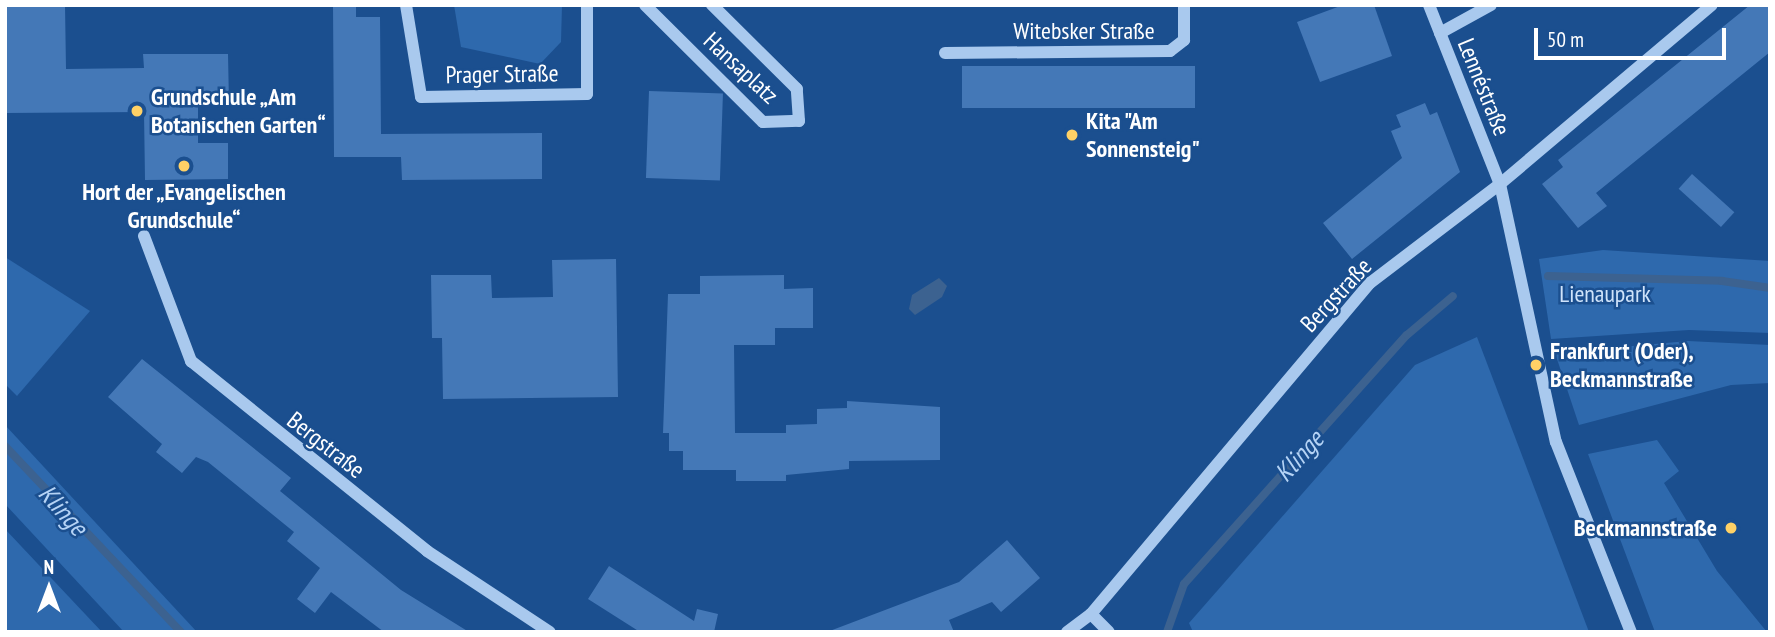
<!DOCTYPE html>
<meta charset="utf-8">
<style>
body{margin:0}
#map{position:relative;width:1775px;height:637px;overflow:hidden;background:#1b4f8f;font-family:"PT Sans Narrow",sans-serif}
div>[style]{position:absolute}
.green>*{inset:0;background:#2e69ad}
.water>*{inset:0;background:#3c6290}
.stream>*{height:8px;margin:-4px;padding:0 4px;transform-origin:4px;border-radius:4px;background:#3c6290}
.building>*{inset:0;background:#4478b7;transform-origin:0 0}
.minor>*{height:12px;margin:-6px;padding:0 6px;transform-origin:6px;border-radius:6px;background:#a9c9ee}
.dots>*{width:19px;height:19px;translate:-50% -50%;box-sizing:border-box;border:4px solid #1b4f8f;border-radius:50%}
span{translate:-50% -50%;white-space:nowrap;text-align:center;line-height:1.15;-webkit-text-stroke:5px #1b4f8f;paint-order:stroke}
.street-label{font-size:24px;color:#fff}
.poi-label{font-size:24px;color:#fff;font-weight:700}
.left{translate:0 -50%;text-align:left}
.right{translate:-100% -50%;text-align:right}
.park-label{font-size:24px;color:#cfe3fa}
.water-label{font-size:26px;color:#b5d3f5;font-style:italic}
.frame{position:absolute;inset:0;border:7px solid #fff;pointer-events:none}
.north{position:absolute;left:14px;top:553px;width:70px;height:70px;-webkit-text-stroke:5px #1b4f8f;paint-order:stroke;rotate:0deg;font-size:19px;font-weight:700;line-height:28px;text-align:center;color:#fff}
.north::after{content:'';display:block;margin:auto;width:24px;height:32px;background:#fff;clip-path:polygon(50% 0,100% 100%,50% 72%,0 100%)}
.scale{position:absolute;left:1534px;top:28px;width:192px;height:32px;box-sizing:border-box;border:4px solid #fff;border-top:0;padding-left:9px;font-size:21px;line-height:24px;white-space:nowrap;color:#fff;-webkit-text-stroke:5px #1b4f8f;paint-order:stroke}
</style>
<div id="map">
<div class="green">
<div style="clip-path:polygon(454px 5px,562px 5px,561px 42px,540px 64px,461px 47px)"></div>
<div style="clip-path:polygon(1603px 250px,1770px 261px,1770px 333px,1689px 330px,1551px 339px,1539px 259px)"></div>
<div style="clip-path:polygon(5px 257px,90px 311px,17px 396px,5px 384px)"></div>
<div style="clip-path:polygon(1477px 337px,1589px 632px,1193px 632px,1189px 623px,1415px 365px)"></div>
<div style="clip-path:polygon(1688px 341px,1770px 345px,1770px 383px,1731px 385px,1579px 425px,1555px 353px)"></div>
<div style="clip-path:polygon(5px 425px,197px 632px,124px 632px,5px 504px)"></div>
<div style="clip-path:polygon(1657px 440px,1679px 471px,1664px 483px,1717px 571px,1767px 632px,1655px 632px,1588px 454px)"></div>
<div style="clip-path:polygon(5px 529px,102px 632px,5px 632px)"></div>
</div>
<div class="water">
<div style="clip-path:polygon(939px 278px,947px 286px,942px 297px,915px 315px,909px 309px,912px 295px)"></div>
</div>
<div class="stream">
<div style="left:1548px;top:276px;width:174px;rotate:1.6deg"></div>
<div style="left:1722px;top:281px;width:49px;rotate:8.3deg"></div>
<div style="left:5px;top:446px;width:256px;rotate:46.6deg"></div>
<div style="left:1167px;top:632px;width:51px;rotate:-70.5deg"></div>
<div style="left:1184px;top:584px;width:334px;rotate:-48.2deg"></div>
<div style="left:1407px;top:335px;width:60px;rotate:-40.3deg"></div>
</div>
<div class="building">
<div style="clip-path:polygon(5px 5px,65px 5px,66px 69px,144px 68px,143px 54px,228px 54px,229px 103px,198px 104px,198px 143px,228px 143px,228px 179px,145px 180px,144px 112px,5px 113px)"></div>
<div style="clip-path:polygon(333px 5px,356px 5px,356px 17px,380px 17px,381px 134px,542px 133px,542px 179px,402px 180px,401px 157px,334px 157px)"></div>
<div style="clip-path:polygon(1343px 5px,1374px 5px,1392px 56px,1320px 82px,1297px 22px)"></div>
<div style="clip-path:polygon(1750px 5px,1770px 5px,1770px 52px,1596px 193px,1607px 206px,1578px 228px,1542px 184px,1563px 167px,1558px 160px)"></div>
<div style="left:1195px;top:66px;width:42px;height:233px;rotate:90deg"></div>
<div style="left:649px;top:91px;width:74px;height:87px;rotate:2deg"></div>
<div style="clip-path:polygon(1425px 103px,1430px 115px,1437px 112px,1460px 172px,1352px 259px,1323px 223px,1402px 158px,1391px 131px,1401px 127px,1396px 115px)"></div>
<div style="left:1692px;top:174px;width:57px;height:20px;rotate:42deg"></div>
<div style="clip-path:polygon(616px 259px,618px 397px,443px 399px,442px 338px,432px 338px,431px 275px,491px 275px,492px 298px,553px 297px,552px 260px)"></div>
<div style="clip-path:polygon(784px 275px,784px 289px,813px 288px,813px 328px,775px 328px,775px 345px,734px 345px,735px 433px,786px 433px,786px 425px,817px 424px,817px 409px,847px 408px,847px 401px,940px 407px,940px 460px,849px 461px,849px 469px,786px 475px,786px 481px,736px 481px,736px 470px,683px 470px,683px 451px,669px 451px,669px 433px,663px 433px,668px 294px,700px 294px,700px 276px)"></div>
<div style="clip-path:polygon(142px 359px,291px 478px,280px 491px,401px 590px,469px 632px,384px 632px,331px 592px,315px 613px,297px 599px,320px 568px,287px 541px,294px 532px,208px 462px,196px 457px,182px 473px,156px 452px,162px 444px,108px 397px)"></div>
<div style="clip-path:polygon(1007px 540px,1040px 578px,1001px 612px,992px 602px,949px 620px,954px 632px,827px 632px,959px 582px)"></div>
<div style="clip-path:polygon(609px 566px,694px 621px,697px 609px,718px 614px,714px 632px,640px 632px,588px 599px)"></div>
</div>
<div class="minor">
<div style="left:406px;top:5px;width:93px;rotate:80.7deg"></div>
<div style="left:421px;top:97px;width:166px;rotate:-1deg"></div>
<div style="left:587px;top:94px;width:89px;rotate:-90deg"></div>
<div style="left:645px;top:5px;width:166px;rotate:44.8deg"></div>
<div style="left:763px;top:122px;width:36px;rotate:-2deg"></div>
<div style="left:799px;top:121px;width:32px;rotate:-94deg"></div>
<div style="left:797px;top:89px;width:120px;rotate:-135.3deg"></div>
<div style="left:1429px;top:5px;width:193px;rotate:68.4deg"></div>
<div style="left:1500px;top:184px;width:264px;rotate:77.8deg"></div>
<div style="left:1556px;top:442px;width:204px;rotate:68.5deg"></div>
<div style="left:1440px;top:33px;width:58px;rotate:-28.8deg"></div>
<div style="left:945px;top:53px;width:225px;rotate:-0.5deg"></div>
<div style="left:1170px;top:51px;width:18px;rotate:-38deg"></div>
<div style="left:1184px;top:40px;width:35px;rotate:-90deg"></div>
<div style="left:144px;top:236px;width:134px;rotate:69.4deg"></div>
<div style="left:191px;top:361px;width:303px;rotate:38.8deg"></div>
<div style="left:427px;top:551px;width:147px;rotate:33.4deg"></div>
<div style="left:1091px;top:614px;width:25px;rotate:45deg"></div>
<div style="left:1067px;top:632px;width:30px;rotate:-37deg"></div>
<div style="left:1091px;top:614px;width:433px;rotate:-49.9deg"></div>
<div style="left:1370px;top:283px;width:163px;rotate:-37.3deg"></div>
<div style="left:1500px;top:184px;width:277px;rotate:-40.2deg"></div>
</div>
<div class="dots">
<div style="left:137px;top:111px;background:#ffd166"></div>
<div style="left:1072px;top:135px;background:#ffd166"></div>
<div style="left:184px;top:166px;background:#ffd166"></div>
<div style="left:1536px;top:365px;background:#ffd166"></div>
<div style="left:1731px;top:528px;background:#ffd166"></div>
</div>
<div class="street-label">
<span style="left:1084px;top:31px">Witebsker Straße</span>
<span style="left:741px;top:68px;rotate:43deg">Hansaplatz</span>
<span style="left:502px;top:74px;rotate:-1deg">Prager Straße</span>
<span style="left:1484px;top:87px;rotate:68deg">Lennéstraße</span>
<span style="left:1336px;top:295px;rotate:-47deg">Bergstraße</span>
<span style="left:326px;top:445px;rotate:38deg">Bergstraße</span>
</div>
<div class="poi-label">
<span class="left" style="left:151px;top:111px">Grundschule „Am<br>Botanischen Garten“</span>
<span class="left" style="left:1086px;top:135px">Kita "Am<br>Sonnensteig"</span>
<span style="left:184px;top:206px">Hort der „Evangelischen<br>Grundschule“</span>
<span class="left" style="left:1550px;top:365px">Frankfurt (Oder),<br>Beckmannstraße</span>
<span class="right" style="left:1717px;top:528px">Beckmannstraße</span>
</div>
<div class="park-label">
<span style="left:1605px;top:294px">Lienaupark</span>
</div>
<div class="water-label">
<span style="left:1299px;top:456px;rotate:-48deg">Klinge</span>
<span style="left:63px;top:510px;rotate:48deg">Klinge</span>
</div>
<div class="frame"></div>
<div class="north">N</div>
<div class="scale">50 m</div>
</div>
